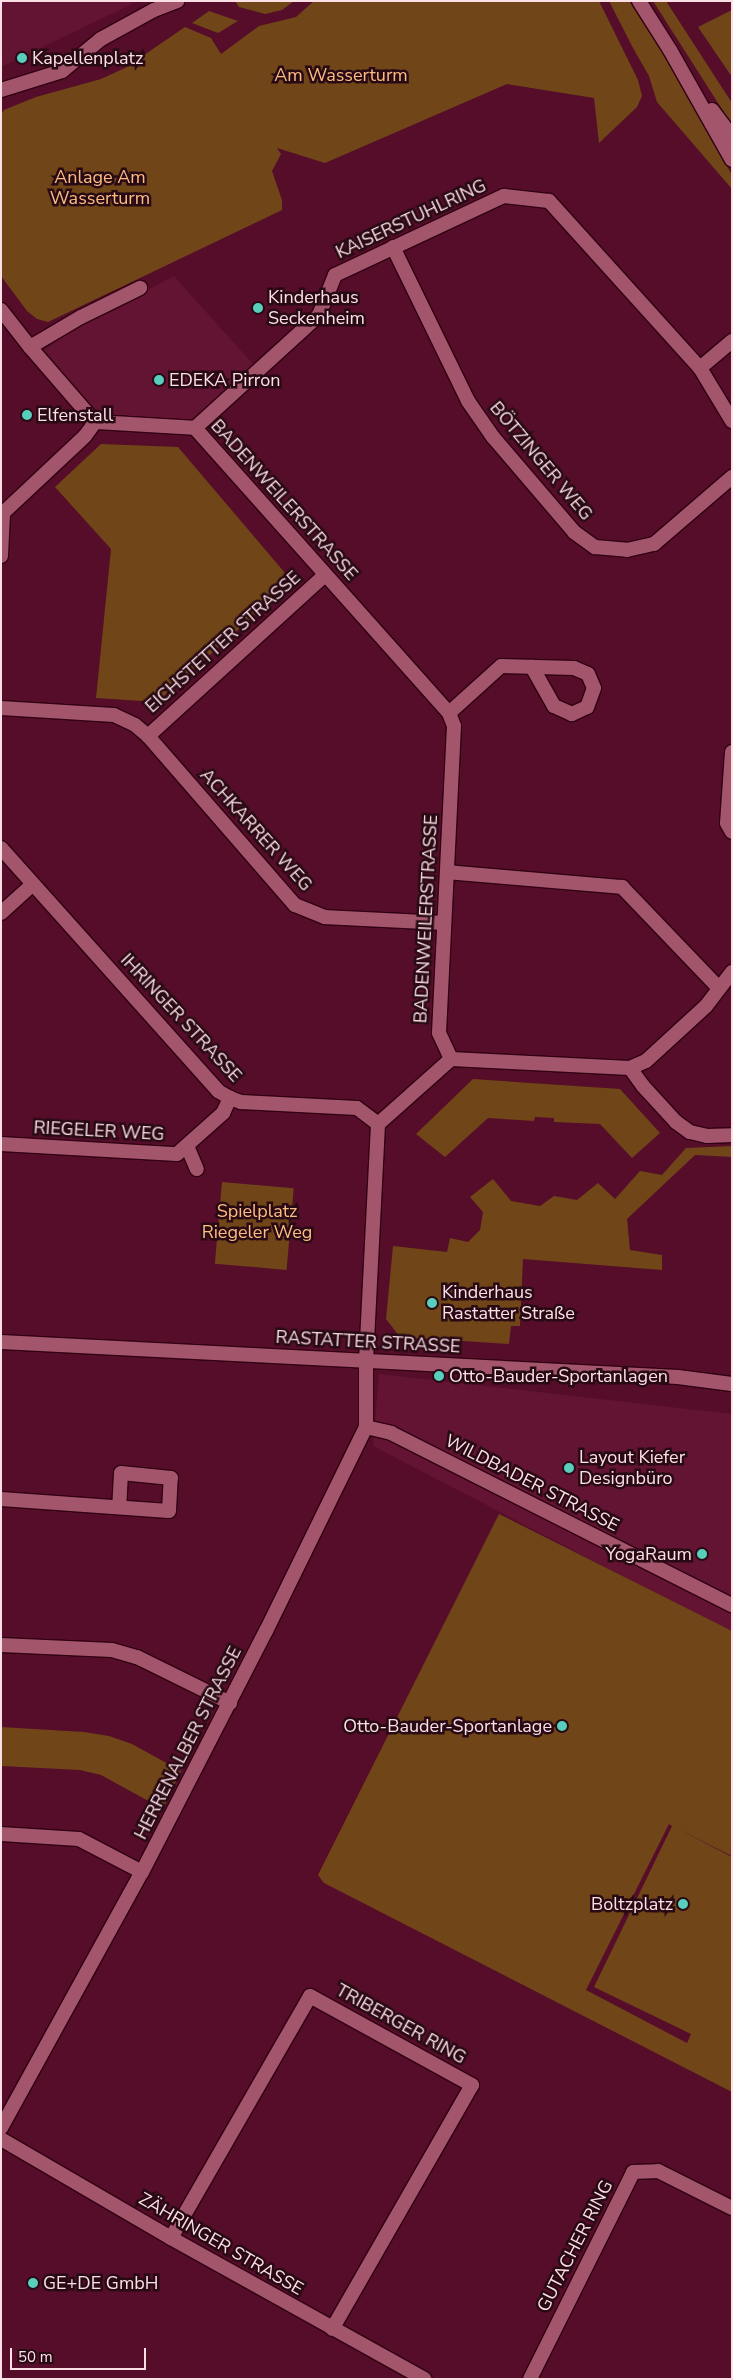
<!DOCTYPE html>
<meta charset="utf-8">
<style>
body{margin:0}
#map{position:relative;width:733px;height:2380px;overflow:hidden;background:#550d29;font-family:"Nunito Sans",sans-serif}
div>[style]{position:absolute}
.built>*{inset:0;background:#631432}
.green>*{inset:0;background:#704518;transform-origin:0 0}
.roads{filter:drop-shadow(1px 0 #310013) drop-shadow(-1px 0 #310013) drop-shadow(0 1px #310013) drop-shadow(0 -1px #310013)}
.minor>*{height:14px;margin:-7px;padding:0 7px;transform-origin:7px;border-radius:7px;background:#a3556c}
.tertiary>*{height:14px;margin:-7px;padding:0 7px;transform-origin:7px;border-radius:7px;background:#a3556c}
.secondary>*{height:14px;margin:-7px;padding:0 7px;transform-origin:7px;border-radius:7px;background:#a3556c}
.dots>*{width:14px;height:14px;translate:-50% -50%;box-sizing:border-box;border:2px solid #280a14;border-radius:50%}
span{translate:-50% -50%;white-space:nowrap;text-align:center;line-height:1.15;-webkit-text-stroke:5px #280a14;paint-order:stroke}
.poi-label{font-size:18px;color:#fce0e6}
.left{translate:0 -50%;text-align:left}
.right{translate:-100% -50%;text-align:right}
.park-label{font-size:18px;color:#fdbc81}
.street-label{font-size:18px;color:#fce0e6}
.frame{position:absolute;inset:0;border:2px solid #fce0e6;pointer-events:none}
.scale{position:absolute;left:10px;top:2348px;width:136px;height:22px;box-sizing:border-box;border:2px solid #fce0e6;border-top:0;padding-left:6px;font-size:15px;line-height:18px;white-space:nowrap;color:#fce0e6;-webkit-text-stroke:4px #280a14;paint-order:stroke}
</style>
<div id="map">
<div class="built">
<div style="clip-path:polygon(1px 1px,130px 1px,132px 4px,1px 67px)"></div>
<div style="clip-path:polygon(174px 276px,253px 364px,193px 420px,100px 415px,43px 351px,72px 330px)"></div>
<div style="clip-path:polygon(379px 1374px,732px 1414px,732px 1633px,373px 1446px)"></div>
</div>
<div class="green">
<div style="clip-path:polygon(235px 1px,294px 1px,282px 10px,265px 14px,239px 7px)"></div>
<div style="clip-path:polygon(314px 1px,599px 1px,638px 80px,642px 96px,637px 107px,599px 143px,594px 98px,507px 84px,325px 163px,277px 148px,281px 154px,272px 171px,282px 200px,282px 210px,48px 322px,37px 319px,27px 311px,1px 276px,1px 114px,4px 110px,36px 97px,101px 79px,125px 68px,185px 27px,211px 38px,221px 54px,259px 26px,296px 17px)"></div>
<div style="clip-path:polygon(609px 1px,629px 1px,665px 56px,732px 175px,732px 189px,657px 102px,649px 76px,633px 48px)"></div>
<div style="clip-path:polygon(653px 1px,666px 1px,732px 103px,732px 125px)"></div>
<div style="clip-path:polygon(732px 10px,732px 77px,698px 27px)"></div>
<div style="clip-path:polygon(209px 11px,238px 21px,218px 33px,192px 23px)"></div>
<div style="clip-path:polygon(101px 444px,178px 447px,285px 573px,283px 590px,157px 702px,96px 698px,111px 549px,55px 487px)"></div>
<div style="clip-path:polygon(473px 1079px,620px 1089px,660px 1133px,632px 1158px,600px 1124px,554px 1122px,554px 1118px,535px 1117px,534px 1121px,488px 1118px,445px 1157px,416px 1134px)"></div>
<div style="clip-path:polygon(732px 1146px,732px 1157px,695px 1155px,627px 1219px,630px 1250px,662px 1255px,662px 1270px,523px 1259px,520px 1326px,511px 1326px,509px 1344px,400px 1337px,386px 1319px,393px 1246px,447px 1252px,450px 1238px,468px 1242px,480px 1230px,483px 1212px,470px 1197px,493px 1179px,511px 1201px,540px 1206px,554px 1196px,577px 1200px,598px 1183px,615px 1199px,640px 1171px,662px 1175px,686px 1148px)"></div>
<div style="left:222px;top:1182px;width:72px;height:82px;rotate:5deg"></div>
<div style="clip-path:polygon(evenodd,499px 1514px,732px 1631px,732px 1856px,678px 1829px,732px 1857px,732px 2092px,324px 1883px,318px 1875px,499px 1514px,669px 1824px,672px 1826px,594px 1987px,691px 2034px,687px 2043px,586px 1990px,669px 1824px)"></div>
<div style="clip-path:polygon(1px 1727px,84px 1732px,109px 1736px,132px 1744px,181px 1771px,163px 1809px,101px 1775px,80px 1770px,1px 1766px)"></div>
</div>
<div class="roads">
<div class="minor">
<div style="left:393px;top:247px;width:171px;rotate:64deg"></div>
<div style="left:468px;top:401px;width:44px;rotate:55.2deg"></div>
<div style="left:493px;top:437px;width:125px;rotate:49.5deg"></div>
<div style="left:574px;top:532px;width:26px;rotate:36deg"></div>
<div style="left:595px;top:547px;width:32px;rotate:5deg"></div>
<div style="left:627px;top:550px;width:28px;rotate:-13deg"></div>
<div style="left:654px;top:544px;width:103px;rotate:-40.7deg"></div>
<div style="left:1px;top:310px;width:47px;rotate:51.9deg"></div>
<div style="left:30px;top:347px;width:99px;rotate:49.1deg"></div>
<div style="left:95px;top:422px;width:100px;rotate:3.4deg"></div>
<div style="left:195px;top:428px;width:382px;rotate:48.3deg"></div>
<div style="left:449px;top:713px;width:14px;rotate:69deg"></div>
<div style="left:454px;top:726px;width:307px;rotate:92.8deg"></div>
<div style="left:439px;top:1033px;width:29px;rotate:65deg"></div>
<div style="left:30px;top:347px;width:59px;rotate:-30.5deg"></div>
<div style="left:81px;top:317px;width:66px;rotate:-26.2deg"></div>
<div style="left:700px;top:368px;width:42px;rotate:-40.2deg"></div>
<div style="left:195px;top:428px;width:168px;rotate:-42.3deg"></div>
<div style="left:319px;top:315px;width:43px;rotate:-68.2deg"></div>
<div style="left:335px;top:275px;width:187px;rotate:-25.1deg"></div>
<div style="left:504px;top:196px;width:45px;rotate:6.3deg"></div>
<div style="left:549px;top:201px;width:225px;rotate:47.9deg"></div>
<div style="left:700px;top:368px;width:62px;rotate:58.9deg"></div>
<div style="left:1px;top:556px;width:43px;rotate:-87.3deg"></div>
<div style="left:3px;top:513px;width:112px;rotate:-43.2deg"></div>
<div style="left:85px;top:436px;width:17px;rotate:-54deg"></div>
<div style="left:1px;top:708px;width:113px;rotate:3.5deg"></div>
<div style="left:114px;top:715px;width:23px;rotate:25deg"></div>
<div style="left:135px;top:725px;width:17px;rotate:40deg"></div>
<div style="left:148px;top:736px;width:239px;rotate:-42.3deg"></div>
<div style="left:449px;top:713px;width:70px;rotate:-42.1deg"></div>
<div style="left:501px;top:666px;width:73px;rotate:1.6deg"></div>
<div style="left:574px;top:668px;width:15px;rotate:23deg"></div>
<div style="left:588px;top:674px;width:15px;rotate:67deg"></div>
<div style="left:594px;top:688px;width:20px;rotate:110deg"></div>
<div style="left:587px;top:707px;width:17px;rotate:155deg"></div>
<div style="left:572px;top:714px;width:20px;rotate:-156deg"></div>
<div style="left:554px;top:706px;width:45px;rotate:-119.4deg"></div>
<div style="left:148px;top:736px;width:224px;rotate:49deg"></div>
<div style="left:295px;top:905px;width:32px;rotate:22deg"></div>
<div style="left:325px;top:917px;width:118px;rotate:2.9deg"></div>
<div style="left:732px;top:752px;width:71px;rotate:94deg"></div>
<div style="left:727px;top:823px;width:10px;rotate:61deg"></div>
<div style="left:1px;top:848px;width:326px;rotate:48.2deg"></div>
<div style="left:218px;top:1091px;width:14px;rotate:30deg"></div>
<div style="left:230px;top:1098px;width:12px;rotate:20deg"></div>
<div style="left:241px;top:1102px;width:116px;rotate:3deg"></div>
<div style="left:357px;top:1108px;width:26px;rotate:37deg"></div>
<div style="left:447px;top:872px;width:176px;rotate:4.9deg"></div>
<div style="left:622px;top:887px;width:140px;rotate:46.2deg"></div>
<div style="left:1px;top:913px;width:43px;rotate:-42.2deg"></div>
<div style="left:451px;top:1059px;width:179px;rotate:2.9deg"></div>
<div style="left:630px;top:1068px;width:17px;rotate:-24deg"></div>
<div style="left:646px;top:1061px;width:81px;rotate:-42.5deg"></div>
<div style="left:706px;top:1006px;width:43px;rotate:-52.6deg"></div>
<div style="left:630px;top:1068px;width:22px;rotate:54deg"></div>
<div style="left:643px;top:1086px;width:49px;rotate:47.5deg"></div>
<div style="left:676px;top:1122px;width:17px;rotate:36deg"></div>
<div style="left:690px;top:1132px;width:17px;rotate:13deg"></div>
<div style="left:707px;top:1136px;width:25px;rotate:-2deg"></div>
<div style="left:1px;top:1144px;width:176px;rotate:3.3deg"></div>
<div style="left:177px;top:1154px;width:62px;rotate:-41.7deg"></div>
<div style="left:223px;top:1113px;width:17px;rotate:-65deg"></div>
<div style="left:187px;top:1146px;width:25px;rotate:67deg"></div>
<div style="left:1px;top:1342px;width:678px;rotate:2.96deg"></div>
<div style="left:678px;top:1377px;width:54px;rotate:7.4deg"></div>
<div style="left:366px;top:1427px;width:26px;rotate:13deg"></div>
<div style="left:391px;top:1433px;width:382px;rotate:26.8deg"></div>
<div style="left:1px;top:1499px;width:168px;rotate:4.1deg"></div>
<div style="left:169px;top:1511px;width:33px;rotate:-87deg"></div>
<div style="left:171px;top:1478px;width:50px;rotate:-174.3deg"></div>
<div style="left:121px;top:1473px;width:34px;rotate:93deg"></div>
<div style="left:1px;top:1645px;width:111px;rotate:2.6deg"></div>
<div style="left:112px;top:1650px;width:26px;rotate:16deg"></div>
<div style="left:137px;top:1657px;width:104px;rotate:26.3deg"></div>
<div style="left:1px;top:1834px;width:78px;rotate:3.7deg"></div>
<div style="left:79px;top:1839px;width:71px;rotate:27.6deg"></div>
<div style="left:1px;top:2128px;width:292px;rotate:-61.2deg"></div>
<div style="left:142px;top:1872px;width:271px;rotate:-62.8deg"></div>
<div style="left:266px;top:1631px;width:227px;rotate:-63.9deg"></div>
<div style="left:366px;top:1427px;width:66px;rotate:-90deg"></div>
<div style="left:366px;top:1361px;width:237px;rotate:-87.1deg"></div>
<div style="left:378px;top:1124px;width:98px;rotate:-41.7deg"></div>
<div style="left:1px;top:2139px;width:197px;rotate:30.2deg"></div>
<div style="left:171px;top:2238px;width:290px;rotate:29.1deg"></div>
<div style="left:171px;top:2238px;width:279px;rotate:-60.1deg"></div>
<div style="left:310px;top:1996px;width:185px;rotate:28.8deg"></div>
<div style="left:472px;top:2085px;width:281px;rotate:119.8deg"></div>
<div style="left:530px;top:2379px;width:231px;rotate:-63.5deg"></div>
<div style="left:633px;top:2172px;width:25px;rotate:-2deg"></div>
<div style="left:658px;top:2171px;width:83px;rotate:26.6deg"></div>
</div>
<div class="tertiary">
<div style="left:1px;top:90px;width:64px;rotate:-17.3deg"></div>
<div style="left:62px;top:71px;width:50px;rotate:-39.4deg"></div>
<div style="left:101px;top:39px;width:60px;rotate:-28.7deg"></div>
<div style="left:154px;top:10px;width:25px;rotate:-21deg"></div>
</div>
<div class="secondary">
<div style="left:639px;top:1px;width:58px;rotate:57.7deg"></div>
<div style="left:670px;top:50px;width:126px;rotate:60.6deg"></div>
<div style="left:712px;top:110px;width:34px;rotate:53deg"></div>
</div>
</div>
<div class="dots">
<div style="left:22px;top:58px;background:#5acebd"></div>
<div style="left:258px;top:308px;background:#5acebd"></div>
<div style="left:159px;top:380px;background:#5acebd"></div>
<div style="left:27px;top:415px;background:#5acebd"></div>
<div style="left:432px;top:1303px;background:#5acebd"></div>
<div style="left:439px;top:1376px;background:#5acebd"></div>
<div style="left:569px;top:1468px;background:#5acebd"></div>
<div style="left:702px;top:1554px;background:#5acebd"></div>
<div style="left:562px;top:1726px;background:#5acebd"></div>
<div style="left:683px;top:1904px;background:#5acebd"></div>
<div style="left:33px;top:2283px;background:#5acebd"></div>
</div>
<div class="poi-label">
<span class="left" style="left:32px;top:58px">Kapellenplatz</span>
<span class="left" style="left:268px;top:308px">Kinderhaus<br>Seckenheim</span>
<span class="left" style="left:169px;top:380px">EDEKA Pirron</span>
<span class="left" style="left:37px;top:415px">Elfenstall</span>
<span class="left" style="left:442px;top:1303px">Kinderhaus<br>Rastatter Straße</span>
<span class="left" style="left:449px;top:1376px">Otto-Bauder-Sportanlagen</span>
<span class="left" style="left:579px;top:1468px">Layout Kiefer<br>Designbüro</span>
<span class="right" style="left:692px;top:1554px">YogaRaum</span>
<span class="right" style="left:552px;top:1726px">Otto-Bauder-Sportanlage</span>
<span class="right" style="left:673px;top:1904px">Boltzplatz</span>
<span class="left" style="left:43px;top:2283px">GE+DE GmbH</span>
</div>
<div class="park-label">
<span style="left:341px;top:75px">Am Wasserturm</span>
<span style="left:100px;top:188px">Anlage Am<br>Wasserturm</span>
<span style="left:257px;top:1222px">Spielplatz<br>Riegeler Weg</span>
</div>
<div class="street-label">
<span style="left:411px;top:219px;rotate:-25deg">KAISERSTUHLRING</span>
<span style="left:541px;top:461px;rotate:50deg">BÖTZINGER WEG</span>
<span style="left:284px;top:500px;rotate:48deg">BADENWEILERSTRASSE</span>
<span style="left:223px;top:642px;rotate:-42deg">EICHSTETTER STRASSE</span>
<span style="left:256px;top:830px;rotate:48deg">ACHKARRER WEG</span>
<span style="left:426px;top:919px;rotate:-87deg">BADENWEILERSTRASSE</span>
<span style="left:181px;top:1018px;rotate:47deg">IHRINGER STRASSE</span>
<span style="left:99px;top:1131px;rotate:3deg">RIEGELER WEG</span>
<span style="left:368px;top:1342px;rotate:3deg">RASTATTER STRASSE</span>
<span style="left:532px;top:1483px;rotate:27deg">WILDBADER STRASSE</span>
<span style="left:188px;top:1743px;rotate:-63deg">HERRENALBER STRASSE</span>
<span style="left:401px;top:2024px;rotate:29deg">TRIBERGER RING</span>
<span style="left:221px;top:2244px;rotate:30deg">ZÄHRINGER STRASSE</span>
<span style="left:575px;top:2246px;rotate:-63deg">GUTACHER RING</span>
</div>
<div class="frame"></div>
<div class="scale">50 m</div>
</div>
